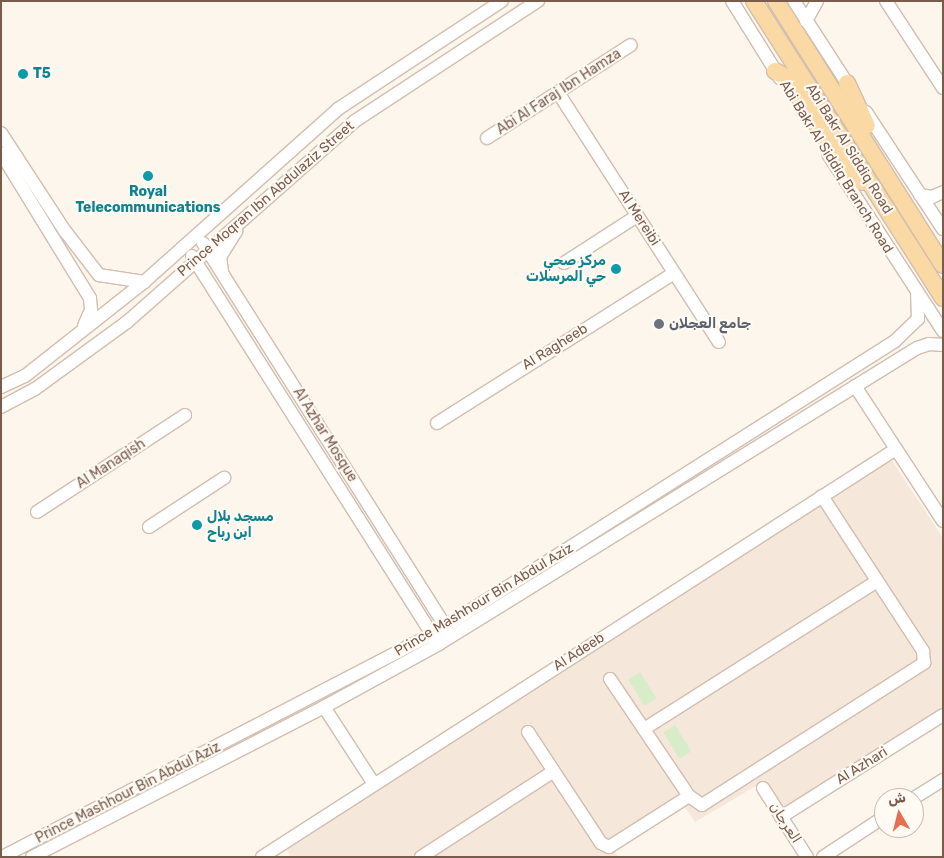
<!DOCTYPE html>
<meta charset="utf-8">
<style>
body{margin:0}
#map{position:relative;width:944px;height:858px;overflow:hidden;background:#fdf6ec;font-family:Rubik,Cairo,sans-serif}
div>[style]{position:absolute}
.residential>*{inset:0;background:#f5e8da}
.green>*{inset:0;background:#d8ecc9;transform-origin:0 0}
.roads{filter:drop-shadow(1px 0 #d1beb0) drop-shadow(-1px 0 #d1beb0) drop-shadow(0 1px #d1beb0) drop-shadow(0 -1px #d1beb0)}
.minor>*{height:12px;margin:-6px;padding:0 6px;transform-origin:6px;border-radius:6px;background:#fff}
.major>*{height:16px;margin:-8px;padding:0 8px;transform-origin:8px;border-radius:8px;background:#fbd9a5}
.dots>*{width:14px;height:14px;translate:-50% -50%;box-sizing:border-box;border:2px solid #fffaf3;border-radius:50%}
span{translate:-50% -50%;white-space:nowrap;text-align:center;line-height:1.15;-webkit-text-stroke:4.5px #fffaf3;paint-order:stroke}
.culture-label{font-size:14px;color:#0d838f;font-weight:700}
.left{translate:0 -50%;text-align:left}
.right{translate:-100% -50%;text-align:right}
.street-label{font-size:14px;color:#7a5c4d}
.worship-label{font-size:14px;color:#5b616d;font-weight:700}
.frame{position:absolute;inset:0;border:2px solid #7a5c4d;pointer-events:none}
.north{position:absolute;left:874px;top:788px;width:50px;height:50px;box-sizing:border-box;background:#fffaf3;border:1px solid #cabbb1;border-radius:50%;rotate:352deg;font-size:14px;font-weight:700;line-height:20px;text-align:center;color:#7a5c4d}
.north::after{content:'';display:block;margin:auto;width:18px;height:22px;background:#e76f51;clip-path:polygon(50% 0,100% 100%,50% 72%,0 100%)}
</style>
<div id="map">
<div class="residential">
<div style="clip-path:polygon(891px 459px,943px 538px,943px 710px,782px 814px,761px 783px,695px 822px,684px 806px,615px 851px,618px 857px,291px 857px,286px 848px)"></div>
</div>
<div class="green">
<div style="left:640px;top:672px;width:31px;height:14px;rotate:58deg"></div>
<div style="left:675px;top:725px;width:31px;height:14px;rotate:58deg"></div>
</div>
<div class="roads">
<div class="minor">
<div style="left:732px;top:1px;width:91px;rotate:58.1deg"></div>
<div style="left:794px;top:1px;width:105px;rotate:57.1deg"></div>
<div style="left:886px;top:1px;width:104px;rotate:56.8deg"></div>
<div style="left:806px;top:21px;width:23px;rotate:-61deg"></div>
<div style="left:559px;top:94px;width:295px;rotate:57.2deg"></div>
<div style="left:866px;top:112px;width:140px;rotate:56.7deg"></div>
<div style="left:1px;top:133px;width:117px;rotate:56.9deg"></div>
<div style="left:65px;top:231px;width:56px;rotate:52.3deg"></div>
<div style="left:99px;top:275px;width:46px;rotate:8.8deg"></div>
<div style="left:487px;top:138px;width:171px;rotate:-32.9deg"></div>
<div style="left:1px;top:153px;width:170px;rotate:58.5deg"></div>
<div style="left:90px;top:298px;width:12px;rotate:85deg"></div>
<div style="left:91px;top:310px;width:17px;rotate:114deg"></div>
<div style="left:828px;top:154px;width:211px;rotate:57deg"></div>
<div style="left:920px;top:195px;width:12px;rotate:9deg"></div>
<div style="left:932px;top:197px;width:12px;rotate:-24deg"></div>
<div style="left:203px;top:243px;width:460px;rotate:57.7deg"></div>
<div style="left:192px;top:256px;width:455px;rotate:57.6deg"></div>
<div style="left:564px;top:263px;width:87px;rotate:-32.8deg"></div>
<div style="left:222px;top:271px;width:14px;rotate:-98deg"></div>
<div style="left:220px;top:257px;width:31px;rotate:-58deg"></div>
<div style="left:855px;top:386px;width:161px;rotate:56.9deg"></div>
<div style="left:1px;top:387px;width:26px;rotate:-25deg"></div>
<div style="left:25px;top:376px;width:152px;rotate:-38.3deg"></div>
<div style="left:144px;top:282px;width:260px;rotate:-41.7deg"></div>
<div style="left:338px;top:109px;width:196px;rotate:-33.4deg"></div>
<div style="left:1px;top:407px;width:38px;rotate:-28deg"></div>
<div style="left:35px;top:389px;width:114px;rotate:-36.1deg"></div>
<div style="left:127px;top:322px;width:304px;rotate:-41.4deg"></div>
<div style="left:355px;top:121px;width:219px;rotate:-33.3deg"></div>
<div style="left:437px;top:423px;width:280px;rotate:-32.3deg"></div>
<div style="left:37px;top:512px;width:177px;rotate:-33.2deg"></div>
<div style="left:149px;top:527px;width:90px;rotate:-33.2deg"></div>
<div style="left:610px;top:679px;width:141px;rotate:56deg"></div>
<div style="left:689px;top:796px;width:16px;rotate:35deg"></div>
<div style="left:702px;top:805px;width:264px;rotate:-32.6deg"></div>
<div style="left:924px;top:663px;width:12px;rotate:-95deg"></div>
<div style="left:923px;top:651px;width:185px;rotate:-123.1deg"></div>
<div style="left:324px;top:707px;width:92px;rotate:57deg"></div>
<div style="left:644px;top:729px;width:276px;rotate:-32.4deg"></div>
<div style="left:528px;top:732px;width:133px;rotate:56.7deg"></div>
<div style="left:601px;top:843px;width:9px;rotate:27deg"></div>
<div style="left:609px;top:847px;width:95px;rotate:-32.5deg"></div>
<div style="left:763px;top:788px;width:82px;rotate:57.5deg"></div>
<div style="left:914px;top:798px;width:34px;rotate:-32deg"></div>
<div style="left:781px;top:817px;width:191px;rotate:-32.2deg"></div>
<div style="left:2px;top:857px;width:485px;rotate:-27.4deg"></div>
<div style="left:433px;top:634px;width:547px;rotate:-32.38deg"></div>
<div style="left:895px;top:341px;width:32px;rotate:-44deg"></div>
<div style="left:918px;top:319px;width:27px;rotate:-92deg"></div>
<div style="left:32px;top:857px;width:328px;rotate:-27.2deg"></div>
<div style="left:324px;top:707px;width:131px;rotate:-28.7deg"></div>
<div style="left:439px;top:644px;width:562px;rotate:-31.77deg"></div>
<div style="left:917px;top:348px;width:13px;rotate:-18deg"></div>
<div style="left:929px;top:344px;width:14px;rotate:4deg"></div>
<div style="left:262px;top:857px;width:754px;rotate:-32.76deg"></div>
<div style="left:421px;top:857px;width:158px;rotate:-32.9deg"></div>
<div style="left:823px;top:857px;width:73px;rotate:-33.3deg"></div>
</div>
<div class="major">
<div style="left:754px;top:1px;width:352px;rotate:57.5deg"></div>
<div style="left:776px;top:1px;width:312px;rotate:57.7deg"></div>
<div style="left:775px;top:71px;width:13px;rotate:29deg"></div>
<div style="left:786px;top:77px;width:99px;rotate:57deg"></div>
<div style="left:840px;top:160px;width:31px;rotate:45deg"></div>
<div style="left:847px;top:83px;width:47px;rotate:65.1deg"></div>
</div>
</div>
<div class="dots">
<div style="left:23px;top:74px;background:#0f9aa8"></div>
<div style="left:148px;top:176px;background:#0f9aa8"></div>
<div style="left:616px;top:269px;background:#0f9aa8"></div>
<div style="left:659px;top:324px;background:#6b7280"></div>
<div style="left:197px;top:525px;background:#0f9aa8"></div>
</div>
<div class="culture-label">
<span class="left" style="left:33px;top:74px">T5</span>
<span style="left:148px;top:200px">Royal<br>Telecommunications</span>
<span class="right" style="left:606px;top:269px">مركز صحي<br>حي المرسلات</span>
<span class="left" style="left:207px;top:525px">مسجد بلال<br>ابن رباح</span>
</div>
<div class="street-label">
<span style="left:559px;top:92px;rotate:-33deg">Abi Al Faraj Ibn Hamza</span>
<span style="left:849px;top:149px;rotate:58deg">Abi Bakr Al Siddiq Road</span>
<span style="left:836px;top:167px;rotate:58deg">Abi Bakr Al Siddiq Branch Road</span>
<span style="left:266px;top:199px;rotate:-41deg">Prince Moqran Ibn Abdulaziz Street</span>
<span style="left:639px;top:218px;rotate:57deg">Al Mereibi</span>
<span style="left:555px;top:347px;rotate:-32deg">Al Ragheeb</span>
<span style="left:325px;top:435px;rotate:58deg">Al Azhar Mosque</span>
<span style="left:111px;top:464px;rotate:-33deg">Al Manaqish</span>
<span style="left:484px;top:600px;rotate:-31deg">Prince Mashhour Bin Abdul Aziz</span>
<span style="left:579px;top:652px;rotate:-33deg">Al Adeeb</span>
<span style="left:862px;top:766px;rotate:-32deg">Al Azhari</span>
<span style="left:128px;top:793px;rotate:-27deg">Prince Mashhour Bin Abdul Aziz</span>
<span style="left:785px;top:823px;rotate:57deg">العرجان</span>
</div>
<div class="worship-label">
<span class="left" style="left:669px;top:324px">جامع العجلان</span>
</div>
<div class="frame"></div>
<div class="north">ش</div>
</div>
